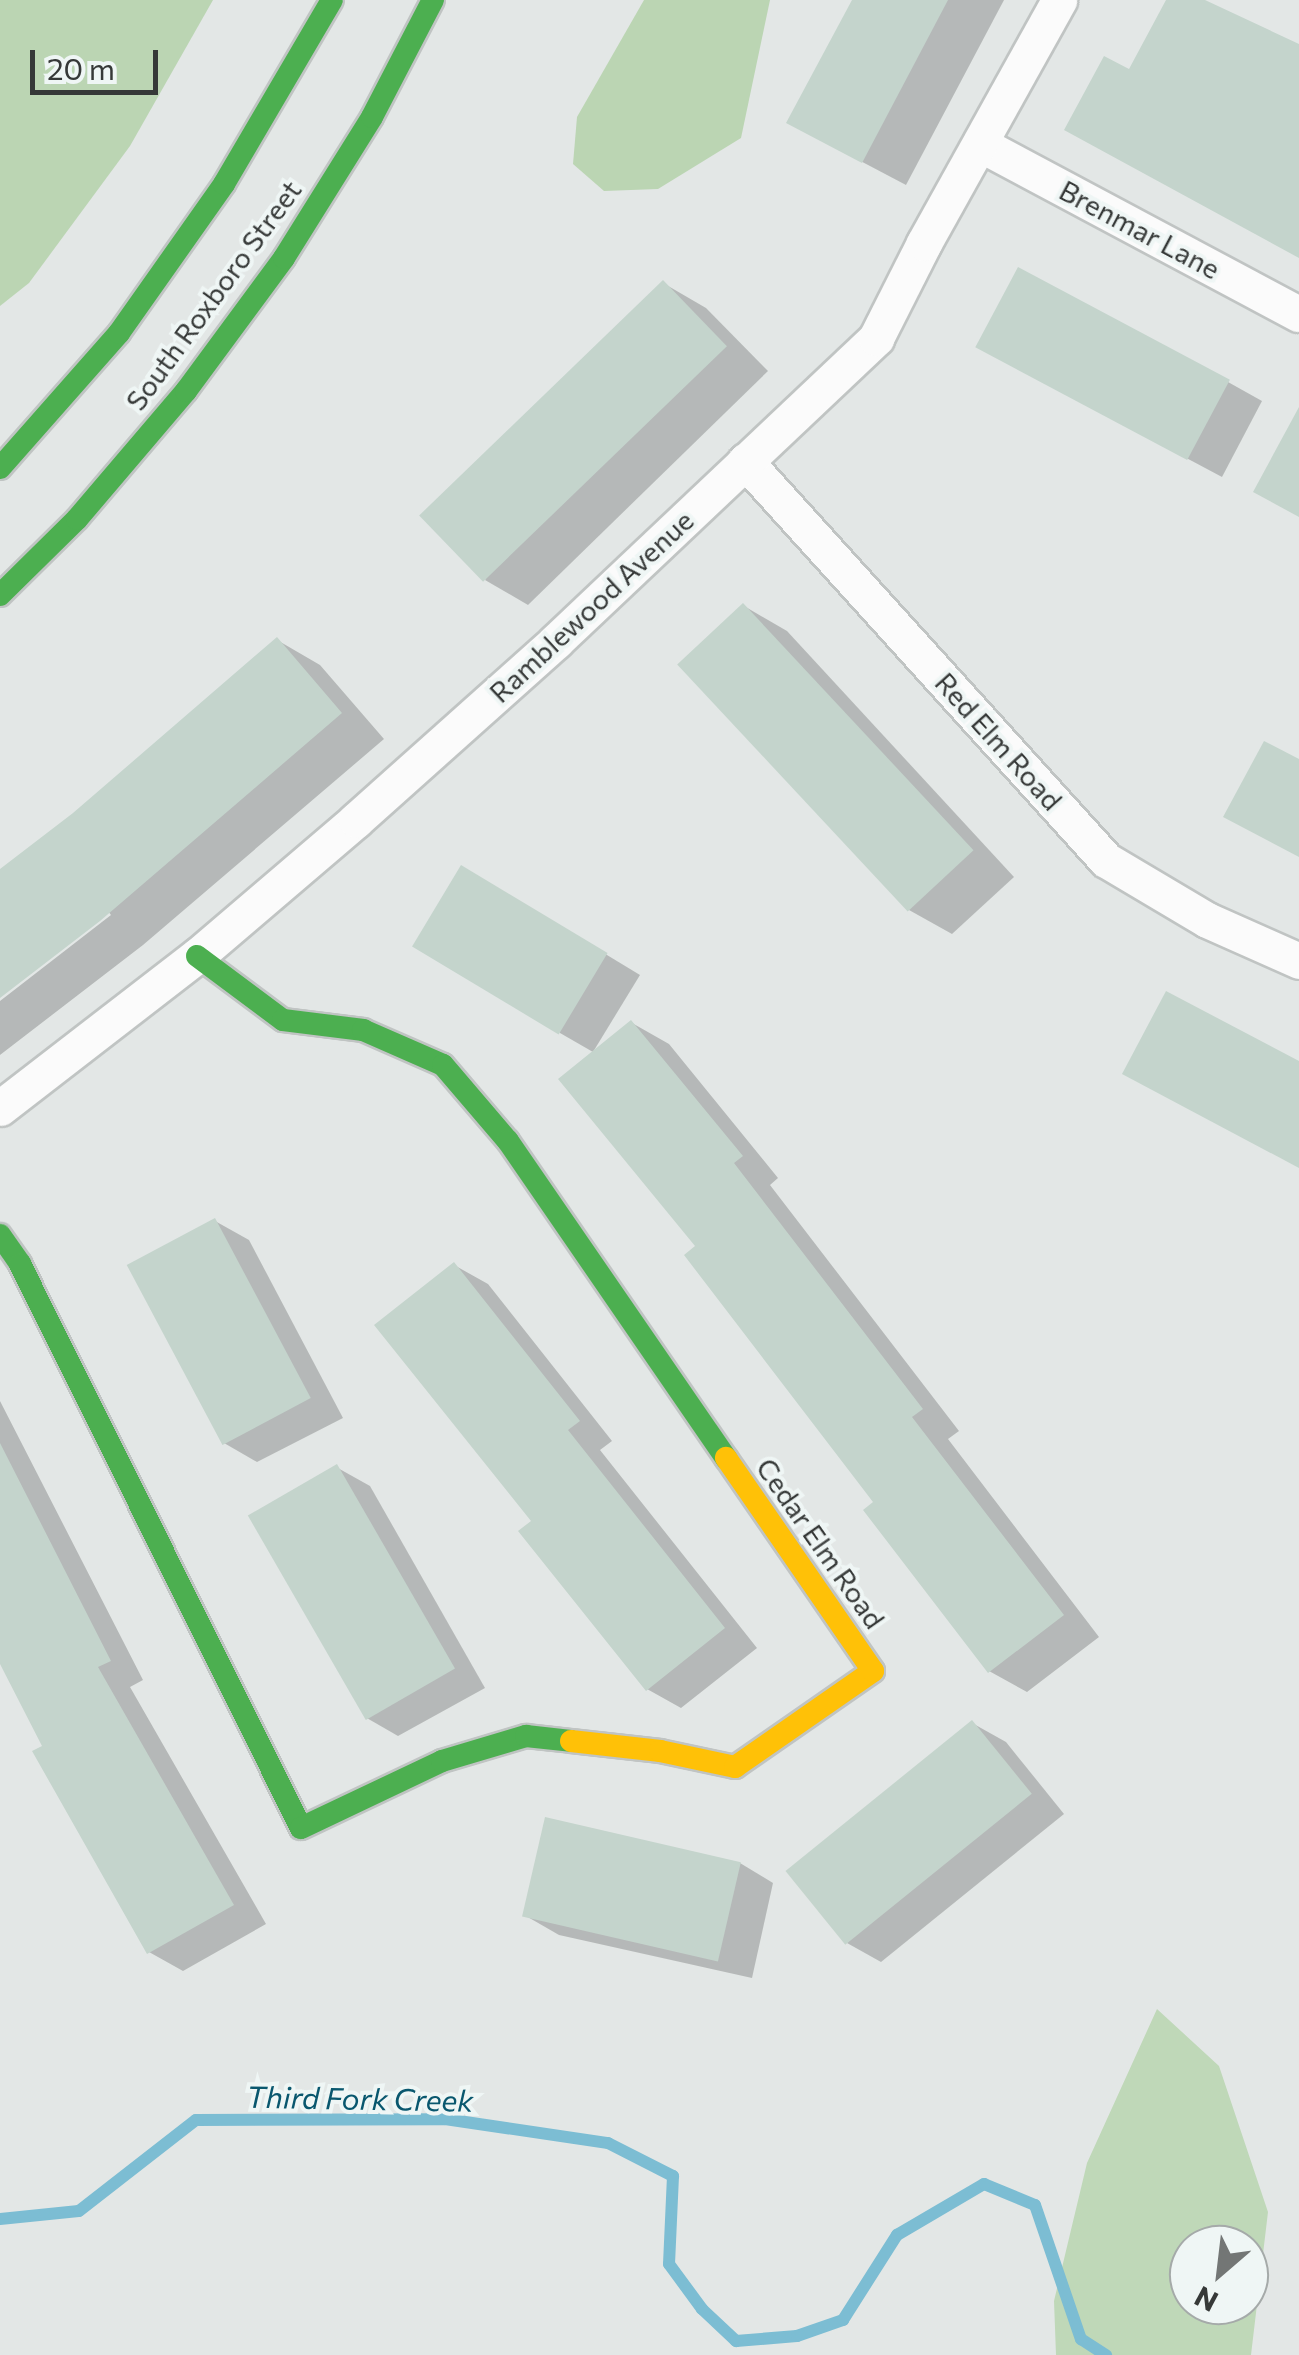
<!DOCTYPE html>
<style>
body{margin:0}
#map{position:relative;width:1299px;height:2355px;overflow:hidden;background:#e3e7e6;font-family:Commissioner,sans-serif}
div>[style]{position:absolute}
.green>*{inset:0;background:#bfd8b8}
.forest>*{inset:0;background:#bbd5b3}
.shadow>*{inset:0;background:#0003}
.stream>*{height:12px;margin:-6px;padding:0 6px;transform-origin:6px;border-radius:6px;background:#7cbdd3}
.building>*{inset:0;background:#c4d4cc;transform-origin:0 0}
.roads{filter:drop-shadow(2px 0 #c0c4c3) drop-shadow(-2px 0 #c0c4c3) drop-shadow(0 2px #c0c4c3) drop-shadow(0 -2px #c0c4c3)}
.street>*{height:35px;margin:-17.5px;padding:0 17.5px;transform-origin:17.5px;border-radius:17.5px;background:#fbfbfb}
.fast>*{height:22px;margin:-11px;padding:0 11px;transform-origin:11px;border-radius:11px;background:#4caf50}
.slow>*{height:22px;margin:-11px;padding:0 11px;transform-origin:11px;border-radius:11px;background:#ffc107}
span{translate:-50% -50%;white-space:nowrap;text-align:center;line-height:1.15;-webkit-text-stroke:8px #eff6f5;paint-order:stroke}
.street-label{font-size:28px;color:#363938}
.water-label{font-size:30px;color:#09576e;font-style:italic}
.north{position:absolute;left:1169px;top:2225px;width:100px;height:100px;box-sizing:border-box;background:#eff6f5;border:2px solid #a5aaa9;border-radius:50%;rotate:208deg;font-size:28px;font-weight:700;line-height:40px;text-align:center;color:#363938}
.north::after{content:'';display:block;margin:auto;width:35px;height:45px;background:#737675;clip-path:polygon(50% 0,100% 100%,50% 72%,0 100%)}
.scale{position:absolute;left:30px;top:50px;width:128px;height:45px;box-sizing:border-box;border:5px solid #363938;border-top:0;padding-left:12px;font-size:30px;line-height:35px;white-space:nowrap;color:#363938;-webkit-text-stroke:8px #eff6f5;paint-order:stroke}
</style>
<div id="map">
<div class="green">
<div style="clip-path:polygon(evenodd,1157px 2009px,1219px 2066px,1268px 2212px,1251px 2355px,1056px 2355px,1054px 2301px,1087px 2163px,1157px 2009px,1189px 2245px,1249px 2245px,1249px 2305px,1189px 2305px,1189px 2245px)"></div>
</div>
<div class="forest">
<div style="clip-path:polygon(0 0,213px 0,130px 146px,29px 283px,0 306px)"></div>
<div style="clip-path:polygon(644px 0,770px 0,741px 138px,658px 189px,604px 191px,573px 164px,577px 117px)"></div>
</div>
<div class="shadow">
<div style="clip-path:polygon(854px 0,1004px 0,906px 185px,832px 146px)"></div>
<div style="clip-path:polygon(663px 283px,706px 308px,768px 371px,528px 605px,485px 580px)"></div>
<div style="clip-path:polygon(1012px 365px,1228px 382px,1262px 401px,1222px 477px)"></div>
<div style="clip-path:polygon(744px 606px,787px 631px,1014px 877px,952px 934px,909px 910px)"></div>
<div style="clip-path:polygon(277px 640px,320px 665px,384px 739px,143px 945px,0 1055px,0 1001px,111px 915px,108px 911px,0 995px,0 872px,74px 815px)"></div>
<div style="clip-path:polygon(495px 887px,640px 975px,593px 1052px,560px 1033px)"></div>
<div style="clip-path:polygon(632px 1023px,669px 1044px,778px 1178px,770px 1185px,959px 1431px,948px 1439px,1099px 1637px,1027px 1692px,989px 1671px,699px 1247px)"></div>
<div style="clip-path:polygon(215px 1221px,249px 1240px,343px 1418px,257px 1462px,224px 1443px)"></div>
<div style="clip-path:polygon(454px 1265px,488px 1284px,612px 1441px,600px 1450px,757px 1648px,681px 1708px,647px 1689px,535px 1522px)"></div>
<div style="clip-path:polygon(0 1401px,143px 1680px,130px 1687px,266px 1924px,183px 1971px,149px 1952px,0 1659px)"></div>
<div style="clip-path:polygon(336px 1467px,370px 1486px,485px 1688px,398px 1736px,365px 1717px)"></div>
<div style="clip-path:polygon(972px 1723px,1006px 1742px,1064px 1814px,881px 1962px,847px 1943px)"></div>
<div style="clip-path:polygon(740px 1863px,773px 1883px,752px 1978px,559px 1935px,526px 1916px)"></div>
</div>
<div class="stream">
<div style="left:0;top:2219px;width:79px;rotate:-5.8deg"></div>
<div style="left:79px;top:2211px;width:148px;rotate:-37.9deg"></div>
<div style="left:196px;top:2120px;width:249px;rotate:-0.2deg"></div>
<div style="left:445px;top:2119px;width:165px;rotate:8.4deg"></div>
<div style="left:608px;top:2143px;width:73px;rotate:26.9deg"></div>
<div style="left:673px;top:2176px;width:88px;rotate:92.6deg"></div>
<div style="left:669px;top:2264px;width:56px;rotate:53.7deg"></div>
<div style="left:702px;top:2309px;width:47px;rotate:43.3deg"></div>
<div style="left:736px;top:2341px;width:61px;rotate:-4.7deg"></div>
<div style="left:797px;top:2336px;width:49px;rotate:-19.2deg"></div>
<div style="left:843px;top:2320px;width:101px;rotate:-57.6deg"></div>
<div style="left:897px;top:2235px;width:101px;rotate:-30.4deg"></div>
<div style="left:984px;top:2184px;width:55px;rotate:22.4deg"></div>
<div style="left:1035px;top:2205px;width:142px;rotate:71.1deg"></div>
<div style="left:1081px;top:2339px;width:30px;rotate:33deg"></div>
</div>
<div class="building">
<div style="clip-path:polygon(852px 0,948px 0,862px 163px,786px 123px)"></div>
<div style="clip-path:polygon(1166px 0,1205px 0,1299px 44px,1299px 258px,1064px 130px,1104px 56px,1129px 69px)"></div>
<div style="left:1018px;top:267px;width:240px;height:91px;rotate:28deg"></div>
<div style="left:663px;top:280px;width:92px;height:339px;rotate:46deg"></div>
<div style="clip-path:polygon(1299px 407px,1299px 517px,1253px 492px)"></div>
<div style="left:743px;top:603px;width:338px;height:90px;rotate:47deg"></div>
<div style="clip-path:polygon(277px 637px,342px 713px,100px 921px,0 998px,0 869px,73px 813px)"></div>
<div style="clip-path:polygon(1264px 741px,1299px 759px,1299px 857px,1223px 817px)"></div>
<div style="left:461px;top:865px;width:171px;height:95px;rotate:31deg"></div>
<div style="clip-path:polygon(1166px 991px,1299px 1061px,1299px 1168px,1122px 1074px)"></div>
<div style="clip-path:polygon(631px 1020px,743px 1156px,734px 1163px,923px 1409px,912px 1417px,1064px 1615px,988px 1673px,863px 1510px,873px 1502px,684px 1255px,695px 1246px,558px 1079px)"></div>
<div style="left:215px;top:1218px;width:204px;height:100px;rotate:62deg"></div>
<div style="clip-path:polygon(454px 1262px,580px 1421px,568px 1430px,725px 1628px,646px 1691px,518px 1531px,531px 1521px,374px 1325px)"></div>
<div style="clip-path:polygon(0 1443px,111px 1661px,98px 1667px,234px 1905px,147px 1954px,32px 1751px,42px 1746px,0 1664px)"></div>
<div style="left:337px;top:1464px;width:236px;height:103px;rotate:60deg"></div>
<div style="left:972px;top:1720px;width:95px;height:240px;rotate:51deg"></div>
<div style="left:545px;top:1817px;width:201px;height:102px;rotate:13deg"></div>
</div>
<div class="roads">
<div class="street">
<div style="left:980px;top:144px;width:361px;rotate:28.1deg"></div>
<div style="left:745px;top:461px;width:538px;rotate:47.86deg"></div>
<div style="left:1106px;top:860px;width:117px;rotate:30.7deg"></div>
<div style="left:1207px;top:920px;width:101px;rotate:24deg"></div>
<div style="left:0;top:1108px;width:249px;rotate:-37.7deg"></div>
<div style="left:197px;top:956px;width:209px;rotate:-40.5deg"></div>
<div style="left:356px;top:820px;width:268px;rotate:-41.8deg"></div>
<div style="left:556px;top:641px;width:441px;rotate:-43.4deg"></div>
<div style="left:876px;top:338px;width:106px;rotate:-63.2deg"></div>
<div style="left:924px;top:243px;width:278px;rotate:-60.9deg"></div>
</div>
<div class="fast">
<div style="left:0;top:468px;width:180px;rotate:-48.6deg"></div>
<div style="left:119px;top:333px;width:182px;rotate:-54.8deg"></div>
<div style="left:224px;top:184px;width:213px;rotate:-59.6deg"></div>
<div style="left:0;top:595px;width:108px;rotate:-44.6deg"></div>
<div style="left:77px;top:519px;width:168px;rotate:-49.6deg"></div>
<div style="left:186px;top:391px;width:165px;rotate:-53.6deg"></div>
<div style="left:284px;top:258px;width:166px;rotate:-58deg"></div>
<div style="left:372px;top:117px;width:132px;rotate:-62.5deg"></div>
<div style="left:197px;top:956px;width:107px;rotate:36.7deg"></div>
<div style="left:283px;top:1020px;width:81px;rotate:7.1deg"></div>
<div style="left:363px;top:1030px;width:87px;rotate:23.6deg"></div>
<div style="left:443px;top:1065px;width:100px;rotate:49.5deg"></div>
<div style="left:508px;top:1141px;width:385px;rotate:55.5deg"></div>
<div style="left:0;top:1235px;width:35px;rotate:55deg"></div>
<div style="left:20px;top:1264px;width:630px;rotate:63.52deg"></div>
<div style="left:301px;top:1828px;width:156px;rotate:-25.4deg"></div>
<div style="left:442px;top:1761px;width:88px;rotate:-16.6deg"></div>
<div style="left:526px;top:1736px;width:45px;rotate:6.3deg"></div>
</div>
<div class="slow">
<div style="left:571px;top:1741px;width:90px;rotate:6.4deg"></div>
<div style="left:660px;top:1751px;width:77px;rotate:12deg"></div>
<div style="left:735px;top:1767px;width:168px;rotate:-34.8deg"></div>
<div style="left:873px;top:1671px;width:259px;rotate:-124.6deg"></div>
</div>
</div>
<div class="street-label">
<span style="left:1140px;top:229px;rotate:28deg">Brenmar Lane</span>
<span style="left:213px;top:295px;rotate:-54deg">South Roxboro Street</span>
<span style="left:591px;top:606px;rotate:-43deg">Ramblewood Avenue</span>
<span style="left:999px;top:741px;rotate:48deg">Red Elm Road</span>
<span style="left:821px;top:1543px;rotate:55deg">Cedar Elm Road</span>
</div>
<div class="water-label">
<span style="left:360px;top:2098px;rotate:1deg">Third Fork Creek</span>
</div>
<div class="north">N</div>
<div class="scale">20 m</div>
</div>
